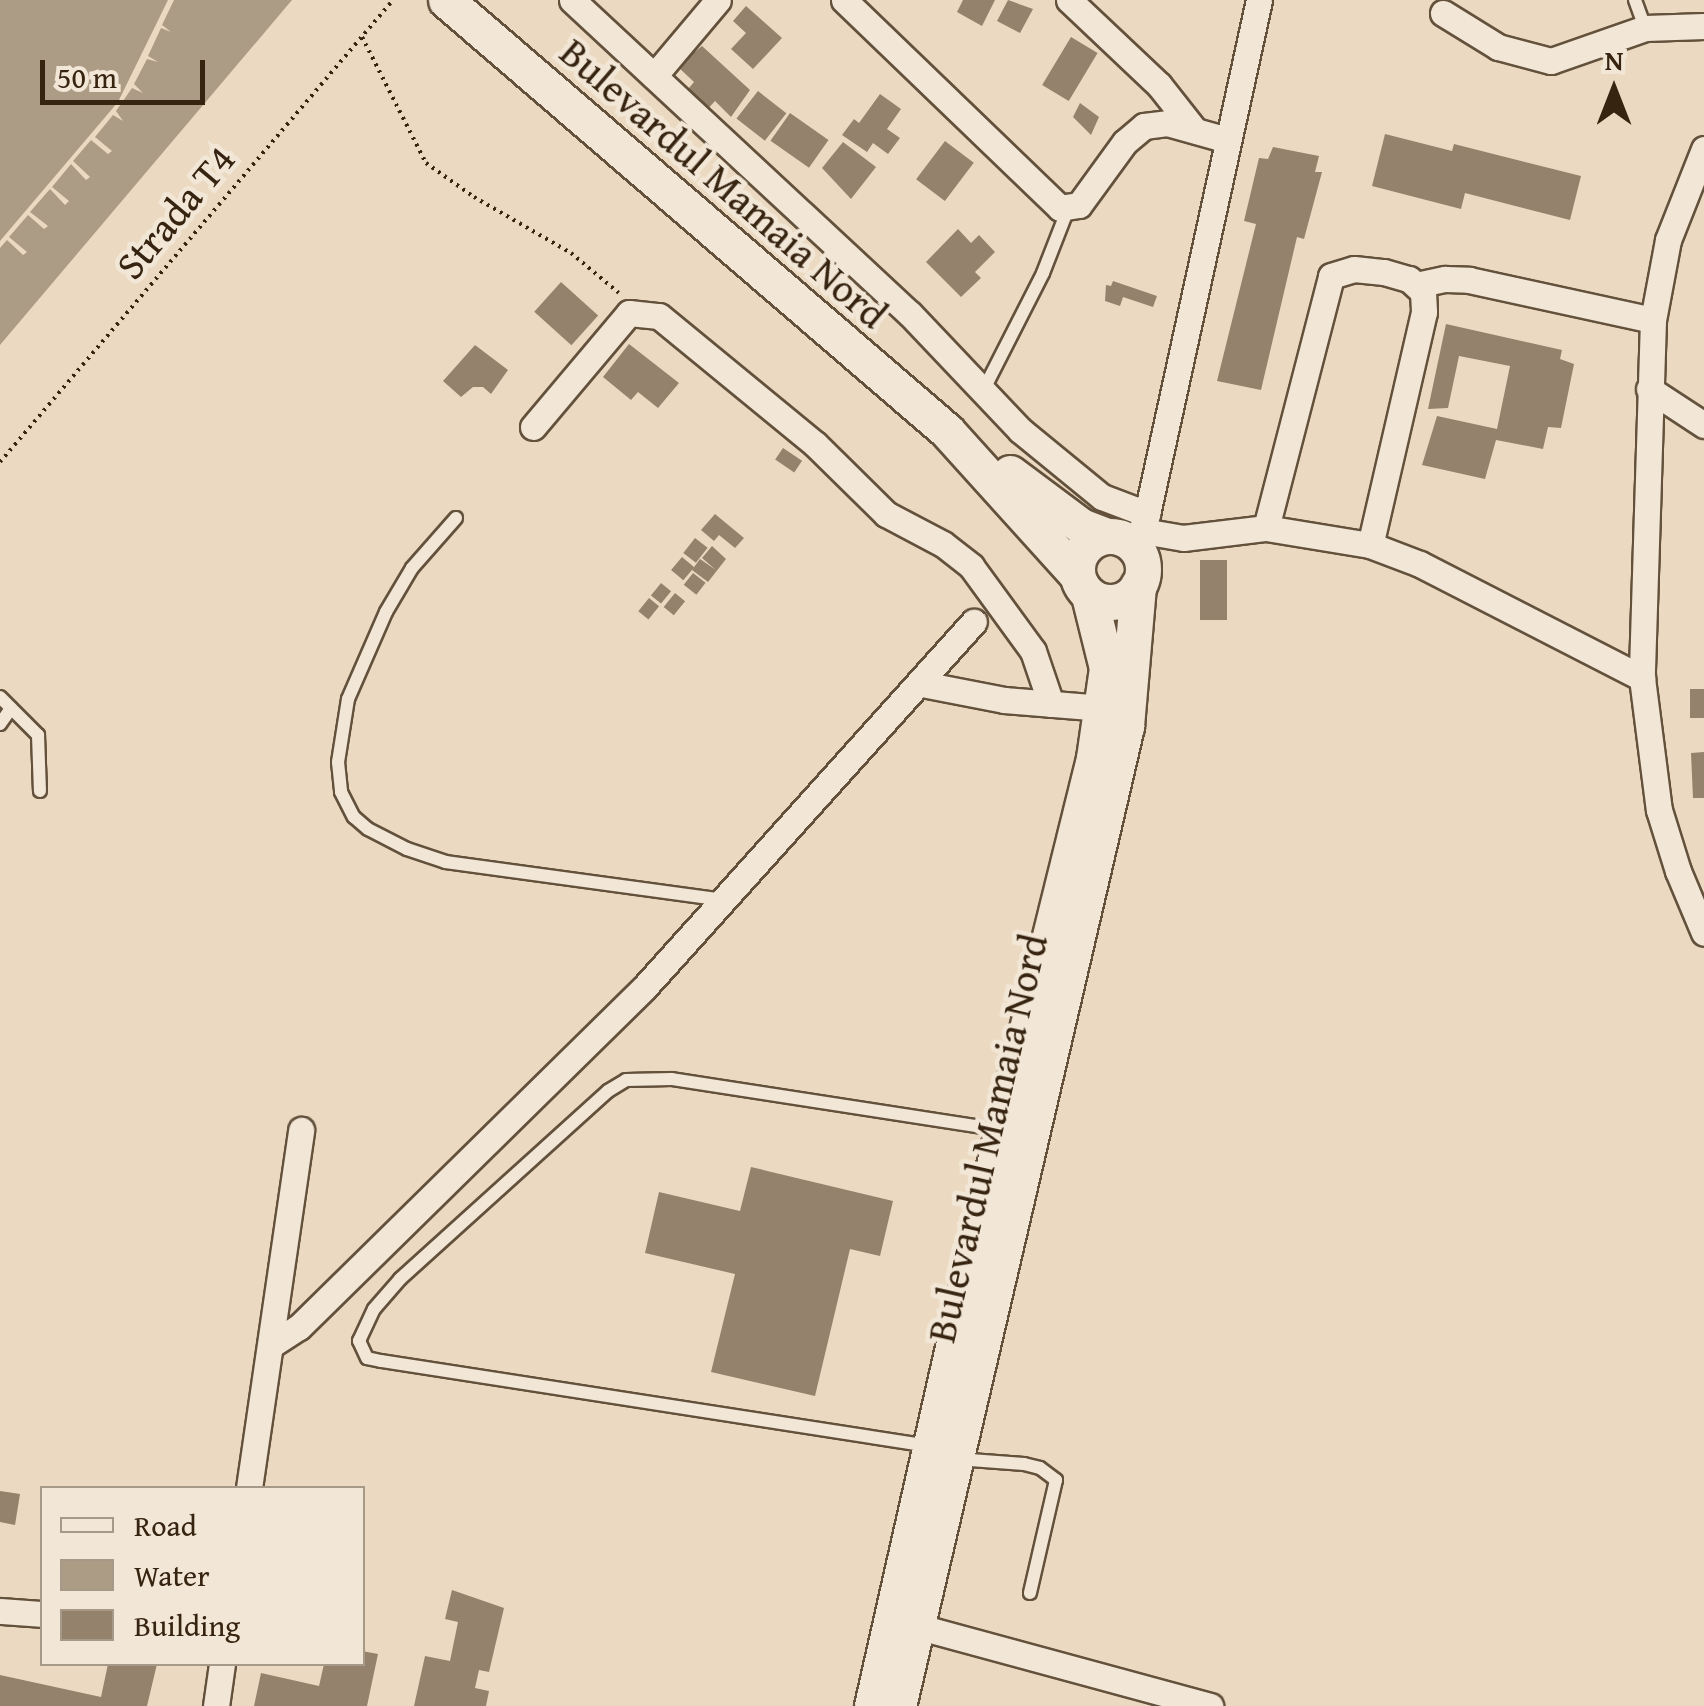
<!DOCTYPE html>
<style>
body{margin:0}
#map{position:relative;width:1704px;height:1706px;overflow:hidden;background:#ebdac1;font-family:"Gentium Book Plus",serif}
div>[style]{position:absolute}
.water>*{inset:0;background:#ad9c85}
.building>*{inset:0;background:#94826c;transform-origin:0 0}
.path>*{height:4px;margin-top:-2px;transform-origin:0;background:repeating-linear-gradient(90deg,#362310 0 2.5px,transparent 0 7.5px)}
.roads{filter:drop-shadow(2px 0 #63513c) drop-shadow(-2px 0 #63513c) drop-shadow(0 2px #63513c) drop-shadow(0 -2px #63513c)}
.lane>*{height:12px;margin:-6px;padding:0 6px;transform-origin:6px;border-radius:6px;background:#f2e7d7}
.street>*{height:25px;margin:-12.5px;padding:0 12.5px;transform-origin:12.5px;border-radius:12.5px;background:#f2e7d7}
.secondary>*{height:35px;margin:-17.5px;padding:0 17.5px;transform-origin:17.5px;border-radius:17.5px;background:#f2e7d7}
.secondary>.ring{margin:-17.5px;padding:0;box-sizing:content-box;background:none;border:35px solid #f2e7d7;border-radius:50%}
span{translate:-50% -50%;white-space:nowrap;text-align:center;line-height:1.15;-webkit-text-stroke:9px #f2e7d7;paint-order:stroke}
.street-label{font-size:40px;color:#362310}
.legend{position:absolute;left:40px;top:1486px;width:325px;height:180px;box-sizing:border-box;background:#f2e7d7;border:2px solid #a79987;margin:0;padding:12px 18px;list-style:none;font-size:30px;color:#362310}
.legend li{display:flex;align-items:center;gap:20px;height:50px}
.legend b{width:50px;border:2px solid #a79987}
.north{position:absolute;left:1564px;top:40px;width:100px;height:100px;-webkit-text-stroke:8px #f2e7d7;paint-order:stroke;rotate:0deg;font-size:28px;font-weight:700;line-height:40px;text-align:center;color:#362310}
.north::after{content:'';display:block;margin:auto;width:35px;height:45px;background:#362310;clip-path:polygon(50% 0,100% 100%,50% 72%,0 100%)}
.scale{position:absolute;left:40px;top:60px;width:165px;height:45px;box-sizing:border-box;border:5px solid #362310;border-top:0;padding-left:12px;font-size:30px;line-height:35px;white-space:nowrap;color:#362310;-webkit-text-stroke:8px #f2e7d7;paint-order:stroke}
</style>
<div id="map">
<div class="water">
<div style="clip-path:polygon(0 0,168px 0,118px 102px,0 241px)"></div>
<div style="clip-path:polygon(174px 0,292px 0,0 345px,0 248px,7px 240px,23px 255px,27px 252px,9px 237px,28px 215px,44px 229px,48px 226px,30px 212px,50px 189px,65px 205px,69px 201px,52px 187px,71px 164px,86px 180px,90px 177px,73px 161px,91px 140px,108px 154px,112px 151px,95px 137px,113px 115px,123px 121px,116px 111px,132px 88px,143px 93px,134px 84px,147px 59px,158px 62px,148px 56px,161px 28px,171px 32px,162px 25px)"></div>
</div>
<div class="building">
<div style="clip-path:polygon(963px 0,995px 0,982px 26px,957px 12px)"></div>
<div style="clip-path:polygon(1008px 0,1033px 9px,1020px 33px,997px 21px)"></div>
<div style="clip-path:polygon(746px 6px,782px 38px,753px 69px,731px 49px,746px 33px,733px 21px)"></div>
<div style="left:1071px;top:37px;width:31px;height:56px;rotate:31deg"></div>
<div style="clip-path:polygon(702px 46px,750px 90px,731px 117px,715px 101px,704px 113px,684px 94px,694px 82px,677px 66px)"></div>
<div style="left:758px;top:91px;width:36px;height:35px;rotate:38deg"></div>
<div style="clip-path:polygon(880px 94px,901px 109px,887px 129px,900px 138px,888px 154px,873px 143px,867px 152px,842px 135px,854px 119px,859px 123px)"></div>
<div style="clip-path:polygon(1080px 103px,1099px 117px,1091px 135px,1073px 117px)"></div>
<div style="left:790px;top:113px;width:47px;height:34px;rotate:35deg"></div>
<div style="clip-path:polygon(1385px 134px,1452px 151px,1454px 144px,1581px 176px,1570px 220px,1465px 193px,1461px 209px,1372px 186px)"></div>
<div style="left:945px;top:141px;width:36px;height:48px;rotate:37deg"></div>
<div style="clip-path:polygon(843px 142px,876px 167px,851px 199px,822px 168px)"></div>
<div style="clip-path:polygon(1273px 147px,1319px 156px,1315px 172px,1322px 172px,1304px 239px,1297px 237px,1261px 390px,1217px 381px,1256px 224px,1244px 221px,1259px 158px,1268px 159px)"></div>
<div style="clip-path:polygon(958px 229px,971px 243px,979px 235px,995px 252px,975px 272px,981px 278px,961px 297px,926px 262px)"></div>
<div style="clip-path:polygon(1113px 281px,1157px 296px,1153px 307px,1123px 297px,1120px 306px,1105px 301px,1106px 285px,1111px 286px)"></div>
<div style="left:561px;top:282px;width:50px;height:40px;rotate:42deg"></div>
<div style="clip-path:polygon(1446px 324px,1562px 350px,1560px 359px,1574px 364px,1561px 428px,1548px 427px,1543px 449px,1496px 440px,1485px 479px,1422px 465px,1437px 416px,1497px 429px,1510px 366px,1459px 356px,1448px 408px,1428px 409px)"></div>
<div style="clip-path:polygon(629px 344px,679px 383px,658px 408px,638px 392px,631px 400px,603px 377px)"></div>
<div style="clip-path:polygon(475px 345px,508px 370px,491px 394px,483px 387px,473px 387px,461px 397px,443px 381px)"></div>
<div style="left:783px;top:448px;width:23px;height:14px;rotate:34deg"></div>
<div style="clip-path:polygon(715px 514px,744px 538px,735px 548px,719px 535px,714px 541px,701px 530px)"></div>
<div style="left:695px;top:538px;width:16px;height:19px;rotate:38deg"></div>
<div style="clip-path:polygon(712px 546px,726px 559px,708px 582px,692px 570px,700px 559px,716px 570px,702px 558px)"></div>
<div style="left:682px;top:557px;width:16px;height:17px;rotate:40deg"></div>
<div style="left:1200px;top:560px;width:27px;height:60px"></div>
<div style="left:693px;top:573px;width:16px;height:15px;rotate:38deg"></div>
<div style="left:661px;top:583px;width:13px;height:16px;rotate:39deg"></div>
<div style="left:675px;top:593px;width:13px;height:18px;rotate:39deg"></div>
<div style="left:649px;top:598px;width:13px;height:17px;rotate:39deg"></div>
<div style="left:1690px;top:689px;width:14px;height:29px"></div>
<div style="clip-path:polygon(1704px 752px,1704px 798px,1693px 798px,1691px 753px)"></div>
<div style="clip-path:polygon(751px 1167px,893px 1201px,880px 1256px,850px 1249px,815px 1396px,711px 1372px,735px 1274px,645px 1253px,659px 1192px,740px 1211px)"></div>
<div style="clip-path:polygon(0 1491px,20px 1494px,15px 1525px,0 1522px)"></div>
<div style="clip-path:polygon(452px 1590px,504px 1608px,489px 1672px,479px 1670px,475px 1688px,489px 1691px,486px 1706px,414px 1706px,425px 1656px,450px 1661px,458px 1622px,445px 1619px)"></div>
<div style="clip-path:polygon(362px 1651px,378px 1654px,367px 1706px,254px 1706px,261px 1673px,319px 1686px,324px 1664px,362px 1664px)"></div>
<div style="clip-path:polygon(108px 1664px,157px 1664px,147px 1706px,0 1706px,0 1675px,101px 1697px)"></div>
</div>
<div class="path">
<div style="left:362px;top:37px;width:141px;rotate:63.1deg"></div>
<div style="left:426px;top:163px;width:59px;rotate:35.3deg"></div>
<div style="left:474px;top:197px;width:112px;rotate:30deg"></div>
<div style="left:571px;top:253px;width:62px;rotate:39.8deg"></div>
<div style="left:0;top:462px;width:607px;rotate:-49.61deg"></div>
</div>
<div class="roads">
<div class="lane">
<div style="left:1635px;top:0;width:30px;rotate:70deg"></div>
<div style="left:983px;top:391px;width:132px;rotate:-63deg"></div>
<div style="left:1043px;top:273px;width:69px;rotate:-68.7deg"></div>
<div style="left:456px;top:518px;width:67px;rotate:131.3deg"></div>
<div style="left:412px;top:568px;width:51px;rotate:120.6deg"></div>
<div style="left:386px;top:612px;width:95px;rotate:113.6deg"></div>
<div style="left:348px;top:699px;width:64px;rotate:99deg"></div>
<div style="left:338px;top:762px;width:30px;rotate:84deg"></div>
<div style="left:341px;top:792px;width:28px;rotate:63deg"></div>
<div style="left:354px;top:817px;width:18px;rotate:41deg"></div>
<div style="left:368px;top:829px;width:44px;rotate:27.1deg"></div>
<div style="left:407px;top:849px;width:41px;rotate:18.4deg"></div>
<div style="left:446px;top:862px;width:280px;rotate:7.8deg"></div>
<div style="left:0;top:697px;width:54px;rotate:45deg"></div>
<div style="left:38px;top:735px;width:56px;rotate:88deg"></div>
<div style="left:0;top:724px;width:19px;rotate:-55deg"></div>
<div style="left:929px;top:1446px;width:555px;rotate:-171.18deg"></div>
<div style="left:381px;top:1361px;width:14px;rotate:-168deg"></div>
<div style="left:367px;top:1358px;width:19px;rotate:-115deg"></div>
<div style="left:359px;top:1341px;width:35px;rotate:-65deg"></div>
<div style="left:374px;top:1309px;width:40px;rotate:-49deg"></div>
<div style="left:400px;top:1279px;width:280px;rotate:-42.1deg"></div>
<div style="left:608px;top:1091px;width:21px;rotate:-31deg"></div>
<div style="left:626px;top:1080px;width:46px;rotate:-1.2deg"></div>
<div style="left:672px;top:1079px;width:333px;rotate:8.8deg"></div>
<div style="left:957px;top:1459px;width:67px;rotate:4.3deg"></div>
<div style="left:1024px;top:1464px;width:16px;rotate:14deg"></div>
<div style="left:1040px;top:1468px;width:20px;rotate:37deg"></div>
<div style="left:1056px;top:1480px;width:116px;rotate:103deg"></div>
</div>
<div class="street">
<div style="left:572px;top:0;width:461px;rotate:42.9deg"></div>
<div style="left:910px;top:314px;width:160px;rotate:46.5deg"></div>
<div style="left:1020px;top:430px;width:106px;rotate:39.3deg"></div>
<div style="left:1102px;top:497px;width:48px;rotate:20.7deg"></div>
<div style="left:844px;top:0;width:300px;rotate:43.9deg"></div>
<div style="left:1060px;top:208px;width:19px;rotate:-9deg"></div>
<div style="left:1079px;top:205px;width:78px;rotate:-53.9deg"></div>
<div style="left:1125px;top:142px;width:25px;rotate:-40deg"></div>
<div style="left:1144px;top:126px;width:23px;rotate:-7deg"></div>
<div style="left:1167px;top:123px;width:63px;rotate:15.6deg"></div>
<div style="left:1069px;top:0;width:124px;rotate:43.4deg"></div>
<div style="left:1159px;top:85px;width:55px;rotate:51.7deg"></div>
<div style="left:1443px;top:13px;width:65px;rotate:31.7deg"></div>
<div style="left:1498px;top:47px;width:55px;rotate:14.8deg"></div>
<div style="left:1551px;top:61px;width:100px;rotate:-19.3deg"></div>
<div style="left:1645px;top:28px;width:59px;rotate:-1.9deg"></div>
<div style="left:654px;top:76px;width:99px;rotate:-49.9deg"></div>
<div style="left:1704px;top:149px;width:98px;rotate:111.6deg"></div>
<div style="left:1668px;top:240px;width:81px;rotate:100.6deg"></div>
<div style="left:1653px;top:320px;width:358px;rotate:91.8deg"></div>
<div style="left:1642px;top:678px;width:133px;rotate:82.7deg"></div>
<div style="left:1659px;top:810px;width:64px;rotate:72.7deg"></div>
<div style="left:1678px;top:871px;width:67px;rotate:67.2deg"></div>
<div style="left:1416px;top:285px;width:30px;rotate:-12deg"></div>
<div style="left:1445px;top:279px;width:24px;rotate:2deg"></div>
<div style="left:1469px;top:280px;width:188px;rotate:12.3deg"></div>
<div style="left:1649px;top:389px;width:66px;rotate:33.2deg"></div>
<div style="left:533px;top:427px;width:149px;rotate:-49.9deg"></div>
<div style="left:629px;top:313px;width:30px;rotate:6deg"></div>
<div style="left:659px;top:316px;width:202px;rotate:39.4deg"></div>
<div style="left:815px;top:444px;width:100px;rotate:44.6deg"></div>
<div style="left:886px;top:514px;width:64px;rotate:27.8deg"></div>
<div style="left:943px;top:544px;width:36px;rotate:38deg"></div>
<div style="left:971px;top:566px;width:105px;rotate:53.9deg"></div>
<div style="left:1033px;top:651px;width:56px;rotate:71.2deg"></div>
<div style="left:1266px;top:528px;width:260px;rotate:-75.5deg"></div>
<div style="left:1331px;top:276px;width:24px;rotate:-17deg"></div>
<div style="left:1354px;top:269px;width:30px;rotate:6deg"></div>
<div style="left:1384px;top:272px;width:26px;rotate:16deg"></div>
<div style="left:1409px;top:279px;width:19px;rotate:43deg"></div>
<div style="left:1423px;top:292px;width:20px;rotate:87deg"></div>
<div style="left:1424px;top:312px;width:239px;rotate:103deg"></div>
<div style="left:1143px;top:531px;width:41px;rotate:9.9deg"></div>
<div style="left:1183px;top:538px;width:84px;rotate:-6.9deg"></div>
<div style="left:1266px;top:528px;width:105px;rotate:9.3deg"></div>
<div style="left:1370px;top:545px;width:53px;rotate:20.8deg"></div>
<div style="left:1420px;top:564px;width:250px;rotate:27.2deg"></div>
<div style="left:1135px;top:546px;width:34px;rotate:-69deg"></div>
<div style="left:1147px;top:514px;width:526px;rotate:-77.71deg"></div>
<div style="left:922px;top:684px;width:84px;rotate:11deg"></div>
<div style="left:1004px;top:700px;width:99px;rotate:4.6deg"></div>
<div style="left:271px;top:1345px;width:33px;rotate:-33deg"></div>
<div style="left:299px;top:1327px;width:484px;rotate:-44.5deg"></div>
<div style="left:644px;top:988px;width:493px;rotate:-48deg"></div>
<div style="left:249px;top:1488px;width:362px;rotate:-81.7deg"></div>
<div style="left:0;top:1611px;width:42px;rotate:4.1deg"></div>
<div style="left:916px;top:1626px;width:305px;rotate:15.2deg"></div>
<div style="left:216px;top:1706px;width:42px;rotate:-81.9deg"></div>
</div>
<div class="secondary">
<div style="left:446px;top:0;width:661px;rotate:40.7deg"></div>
<div style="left:947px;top:431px;width:194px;rotate:47.9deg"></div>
<div style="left:1010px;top:473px;width:89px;rotate:36.7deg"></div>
<div style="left:1081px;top:526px;width:26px;rotate:21deg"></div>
<div class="ring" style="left:1077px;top:536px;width:31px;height:31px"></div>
<div style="left:872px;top:1706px;width:590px;rotate:-77.28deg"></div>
<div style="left:1002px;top:1130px;width:383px;rotate:-76.1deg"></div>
<div style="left:1094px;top:758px;width:91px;rotate:-81.8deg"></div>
<div style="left:1107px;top:668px;width:75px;rotate:-103.9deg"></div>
<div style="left:898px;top:1706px;width:1006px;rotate:-76.9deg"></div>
<div style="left:1126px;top:726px;width:141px;rotate:-85.1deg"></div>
</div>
</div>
<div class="street-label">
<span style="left:724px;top:183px;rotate:41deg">Bulevardul Mamaia Nord</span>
<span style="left:175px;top:212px;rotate:-50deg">Strada T4</span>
<span style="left:987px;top:1138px;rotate:-77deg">Bulevardul Mamaia Nord</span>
</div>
<ul class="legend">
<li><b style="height:12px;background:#f2e7d7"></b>Road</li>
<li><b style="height:28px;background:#ad9c85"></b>Water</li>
<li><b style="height:28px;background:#94826c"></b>Building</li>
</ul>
<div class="north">N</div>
<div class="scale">50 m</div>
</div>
